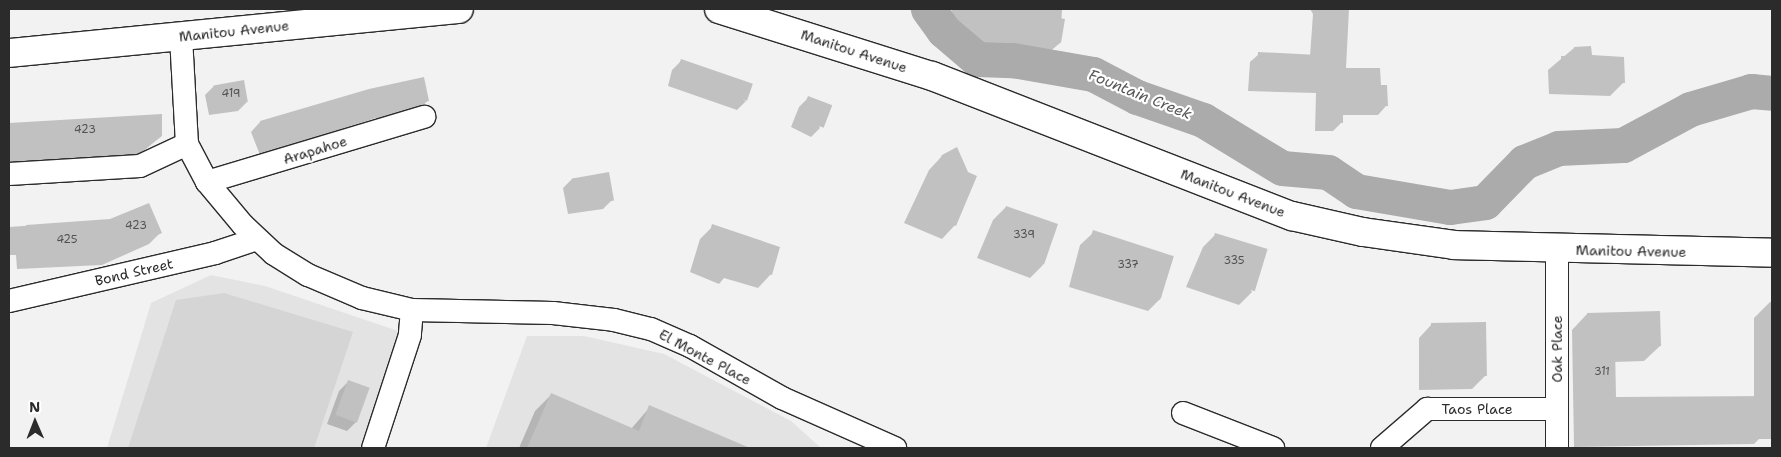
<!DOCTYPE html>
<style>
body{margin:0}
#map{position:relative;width:1781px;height:457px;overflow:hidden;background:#f2f2f2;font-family:"Shantell Sans",sans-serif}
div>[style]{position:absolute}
.built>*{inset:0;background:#e3e3e3}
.green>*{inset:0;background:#d5d5d5}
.shadow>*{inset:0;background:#0003}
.river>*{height:35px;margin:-17.5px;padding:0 17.5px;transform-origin:17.5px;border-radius:17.5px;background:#ababab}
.building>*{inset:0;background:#c1c1c1;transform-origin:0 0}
.roads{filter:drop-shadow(1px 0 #2b2b2b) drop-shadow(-1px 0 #2b2b2b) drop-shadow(0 1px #2b2b2b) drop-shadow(0 -1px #2b2b2b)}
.minor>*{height:22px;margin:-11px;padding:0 11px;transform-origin:11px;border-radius:11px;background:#fff}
.secondary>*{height:28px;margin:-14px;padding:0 14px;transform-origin:14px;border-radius:14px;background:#fff}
span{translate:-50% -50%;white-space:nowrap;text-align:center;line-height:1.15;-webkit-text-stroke:4.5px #fff;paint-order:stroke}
.number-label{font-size:11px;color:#505050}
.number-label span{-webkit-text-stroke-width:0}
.street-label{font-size:14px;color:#2b2b2b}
.water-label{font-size:15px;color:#585858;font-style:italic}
.frame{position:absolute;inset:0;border:10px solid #2b2b2b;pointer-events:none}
.north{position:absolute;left:10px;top:397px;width:50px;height:50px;-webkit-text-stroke:4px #fff;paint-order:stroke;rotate:359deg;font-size:14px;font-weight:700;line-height:20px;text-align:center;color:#2b2b2b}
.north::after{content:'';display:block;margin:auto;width:18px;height:22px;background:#2b2b2b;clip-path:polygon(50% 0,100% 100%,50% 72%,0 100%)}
</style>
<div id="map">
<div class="built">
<div style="clip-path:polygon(211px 275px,265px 286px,410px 335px,368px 448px,107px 448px,151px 303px)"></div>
<div style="clip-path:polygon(527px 336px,584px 336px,664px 354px,791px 421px,821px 448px,486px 448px)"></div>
</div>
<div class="green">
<div style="clip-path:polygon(224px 293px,353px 332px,314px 448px,128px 448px,176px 300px)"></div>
</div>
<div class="shadow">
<div style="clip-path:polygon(953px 9px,1062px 9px,1060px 43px,1040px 60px,1005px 54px,1006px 49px,981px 44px,977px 48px,967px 38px,963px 42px,953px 32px,957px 27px,946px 17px)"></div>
<div style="clip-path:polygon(1310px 9px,1337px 9px,1345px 70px,1379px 86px,1386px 106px,1378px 115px,1342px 115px,1342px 122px,1333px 131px,1315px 131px,1316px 93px,1248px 91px,1250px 62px,1259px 54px,1310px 56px,1313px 14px)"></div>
<div style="clip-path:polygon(1574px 48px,1590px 56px,1624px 82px,1610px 96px,1549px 94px,1548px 70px)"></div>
<div style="clip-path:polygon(681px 61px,746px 101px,737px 110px,668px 86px,672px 70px)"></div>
<div style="clip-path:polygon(214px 86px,247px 102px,238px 111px,209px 115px,205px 95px)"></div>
<div style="clip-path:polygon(370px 90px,428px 100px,419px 110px,377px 121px,376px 118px,260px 155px,251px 132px,260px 122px)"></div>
<div style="clip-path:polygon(808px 98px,820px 128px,811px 137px,791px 127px,799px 107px)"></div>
<div style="clip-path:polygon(160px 116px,161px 136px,127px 165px,9px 172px,9px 124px)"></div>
<div style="clip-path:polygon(942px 156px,955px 225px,942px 239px,904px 223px,929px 170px)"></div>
<div style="clip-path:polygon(573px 178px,612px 200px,603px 209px,568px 214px,563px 188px)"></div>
<div style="clip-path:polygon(1006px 207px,1043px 265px,1030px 278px,977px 258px,993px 220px)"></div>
<div style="clip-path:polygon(110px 220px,160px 233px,149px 244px,102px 265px,17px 269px,16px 255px,9px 255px,9px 227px)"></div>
<div style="clip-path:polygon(713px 226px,771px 274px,758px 288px,724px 278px,719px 284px,690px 272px,700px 239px)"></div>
<div style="clip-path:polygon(1094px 232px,1173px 258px,1161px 298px,1148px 311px,1069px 287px,1080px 245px)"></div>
<div style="clip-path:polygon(1216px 234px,1252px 292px,1239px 305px,1186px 287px,1203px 247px)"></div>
<div style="clip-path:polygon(1770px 302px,1772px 302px,1772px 439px,1759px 439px,1754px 444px,1574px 447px,1572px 330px,1587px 314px,1660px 346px,1644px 361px,1614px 362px,1615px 398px,1754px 398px,1754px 318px)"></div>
<div style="clip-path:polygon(1432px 324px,1485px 376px,1472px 389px,1419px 390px,1419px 338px)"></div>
<div style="clip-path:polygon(348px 382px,356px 422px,347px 431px,327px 424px,339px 391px)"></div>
<div style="clip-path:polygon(551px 395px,631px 429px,650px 407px,741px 446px,519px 448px,535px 411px)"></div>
</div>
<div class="river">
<div style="left:928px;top:9px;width:27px;rotate:54deg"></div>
<div style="left:944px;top:31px;width:43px;rotate:40.3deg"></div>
<div style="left:977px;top:59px;width:35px;rotate:2deg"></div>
<div style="left:1012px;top:60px;width:82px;rotate:9.8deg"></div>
<div style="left:1093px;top:74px;width:50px;rotate:27.6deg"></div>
<div style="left:1137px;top:97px;width:70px;rotate:19.2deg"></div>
<div style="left:1203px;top:120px;width:92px;rotate:31.3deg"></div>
<div style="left:1282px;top:168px;width:46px;rotate:5deg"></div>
<div style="left:1328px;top:172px;width:34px;rotate:34deg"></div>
<div style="left:1356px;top:191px;width:95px;rotate:9.7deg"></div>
<div style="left:1450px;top:207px;width:35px;rotate:-8deg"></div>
<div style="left:1485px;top:202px;width:56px;rotate:-45.7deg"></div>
<div style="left:1524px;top:162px;width:37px;rotate:-22deg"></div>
<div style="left:1558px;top:148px;width:65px;rotate:-2.6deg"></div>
<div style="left:1623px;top:145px;width:76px;rotate:-28.2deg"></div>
<div style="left:1690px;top:109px;width:64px;rotate:-16.4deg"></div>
<div style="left:1751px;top:91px;width:21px;rotate:5deg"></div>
</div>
<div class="building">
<div style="clip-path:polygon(963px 9px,1062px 9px,1060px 18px,1065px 19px,1061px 43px,1056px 42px,1055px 47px,1018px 41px,1019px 36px,995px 32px,991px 36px,981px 25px,977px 30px,965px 18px,969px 14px)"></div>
<div style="clip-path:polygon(1349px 9px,1346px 68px,1380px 68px,1381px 85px,1387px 85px,1388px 106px,1343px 107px,1343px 123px,1323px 122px,1325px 85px,1256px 83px,1258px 52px,1318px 55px,1321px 10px)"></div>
<div style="clip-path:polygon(1591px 46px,1592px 55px,1624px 57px,1625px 83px,1562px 82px,1561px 56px,1574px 56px,1574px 47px)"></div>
<div style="left:681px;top:59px;width:76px;height:18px;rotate:19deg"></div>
<div style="clip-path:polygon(424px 77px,429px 101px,386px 113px,385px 109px,269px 147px,260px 121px,369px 89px)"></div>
<div style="left:244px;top:80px;width:22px;height:31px;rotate:80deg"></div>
<div style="left:808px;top:96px;width:26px;height:24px;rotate:21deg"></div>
<div style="clip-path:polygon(162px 114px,162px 136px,145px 149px,9px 156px,9px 123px)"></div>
<div style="clip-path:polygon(957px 147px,968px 172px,977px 176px,956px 226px,917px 210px,942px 155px)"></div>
<div style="left:609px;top:172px;width:29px;height:37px;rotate:80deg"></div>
<div style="clip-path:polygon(149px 203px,162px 233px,115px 254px,28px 259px,26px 225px,110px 219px)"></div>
<div style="left:1006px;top:206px;width:55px;height:43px;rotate:19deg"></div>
<div style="clip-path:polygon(712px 224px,780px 247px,772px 275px,735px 265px,733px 271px,702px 259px)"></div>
<div style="left:1093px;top:230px;width:85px;height:46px;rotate:18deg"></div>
<div style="left:1215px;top:233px;width:55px;height:44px;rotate:17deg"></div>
<div style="clip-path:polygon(1660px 311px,1661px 346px,1615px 347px,1616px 397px,1772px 396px,1771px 429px,1589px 432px,1587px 313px)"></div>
<div style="left:1486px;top:322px;width:54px;height:55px;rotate:89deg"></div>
<div style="left:348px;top:380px;width:23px;height:37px;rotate:20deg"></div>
<div style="clip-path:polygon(551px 393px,639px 431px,649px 405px,750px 448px,527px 448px)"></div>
</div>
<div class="roads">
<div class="minor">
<div style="left:181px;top:37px;width:107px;rotate:86.8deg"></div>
<div style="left:187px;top:144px;width:43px;rotate:62.2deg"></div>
<div style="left:207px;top:182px;width:56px;rotate:50.1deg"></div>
<div style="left:243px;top:225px;width:42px;rotate:43.1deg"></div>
<div style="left:274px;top:254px;width:40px;rotate:32deg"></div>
<div style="left:308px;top:275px;width:59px;rotate:23.1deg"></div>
<div style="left:362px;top:298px;width:51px;rotate:13.5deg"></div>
<div style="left:412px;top:310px;width:25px;rotate:95deg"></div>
<div style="left:410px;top:335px;width:119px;rotate:108.1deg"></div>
<div style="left:9px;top:174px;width:131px;rotate:-3.5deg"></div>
<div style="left:140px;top:166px;width:52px;rotate:-25.1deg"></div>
<div style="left:207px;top:182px;width:227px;rotate:-16.7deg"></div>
<div style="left:9px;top:301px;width:212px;rotate:-13.1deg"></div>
<div style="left:215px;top:253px;width:44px;rotate:-18.4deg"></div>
<div style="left:412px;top:310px;width:141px;rotate:1.2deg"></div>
<div style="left:553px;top:313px;width:61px;rotate:6.5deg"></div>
<div style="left:614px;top:320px;width:38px;rotate:14deg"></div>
<div style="left:651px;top:329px;width:43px;rotate:23.6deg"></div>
<div style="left:690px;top:346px;width:106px;rotate:29.5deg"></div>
<div style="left:782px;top:398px;width:124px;rotate:23.9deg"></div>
<div style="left:1183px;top:413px;width:97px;rotate:21.3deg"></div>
<div style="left:1382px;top:448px;width:60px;rotate:-40.9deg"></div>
<div style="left:1427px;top:409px;width:130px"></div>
<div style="left:1557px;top:448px;width:199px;rotate:-90deg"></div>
</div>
<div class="secondary">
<div style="left:719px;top:9px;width:223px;rotate:17.5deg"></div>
<div style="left:932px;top:76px;width:386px;rotate:21.3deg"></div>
<div style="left:1292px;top:216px;width:73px;rotate:12.7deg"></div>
<div style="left:1363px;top:232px;width:92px;rotate:8.1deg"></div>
<div style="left:1454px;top:245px;width:318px;rotate:1.4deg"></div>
<div style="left:9px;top:53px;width:452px;rotate:-5.6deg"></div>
</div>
</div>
<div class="number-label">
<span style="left:231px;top:94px">419</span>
<span style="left:85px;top:130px">423</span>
<span style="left:136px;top:226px">423</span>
<span style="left:1024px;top:235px">339</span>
<span style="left:67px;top:240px">425</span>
<span style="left:1234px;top:261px">335</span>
<span style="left:1128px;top:265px">337</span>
<span style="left:1602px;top:372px">311</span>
</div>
<div class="street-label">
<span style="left:234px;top:31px;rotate:-6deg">Manitou Avenue</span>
<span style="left:854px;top:51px;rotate:18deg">Manitou Avenue</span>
<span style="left:315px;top:150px;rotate:-17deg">Arapahoe</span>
<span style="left:1233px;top:193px;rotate:21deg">Manitou Avenue</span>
<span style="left:1631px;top:251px;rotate:1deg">Manitou Avenue</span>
<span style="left:134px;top:272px;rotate:-13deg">Bond Street</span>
<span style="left:1557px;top:349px;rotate:-90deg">Oak Place</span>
<span style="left:705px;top:357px;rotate:28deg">El Monte Place</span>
<span style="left:1477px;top:409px">Taos Place</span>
</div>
<div class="water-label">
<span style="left:1140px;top:95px;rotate:22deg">Fountain Creek</span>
</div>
<div class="frame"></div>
<div class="north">N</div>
</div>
